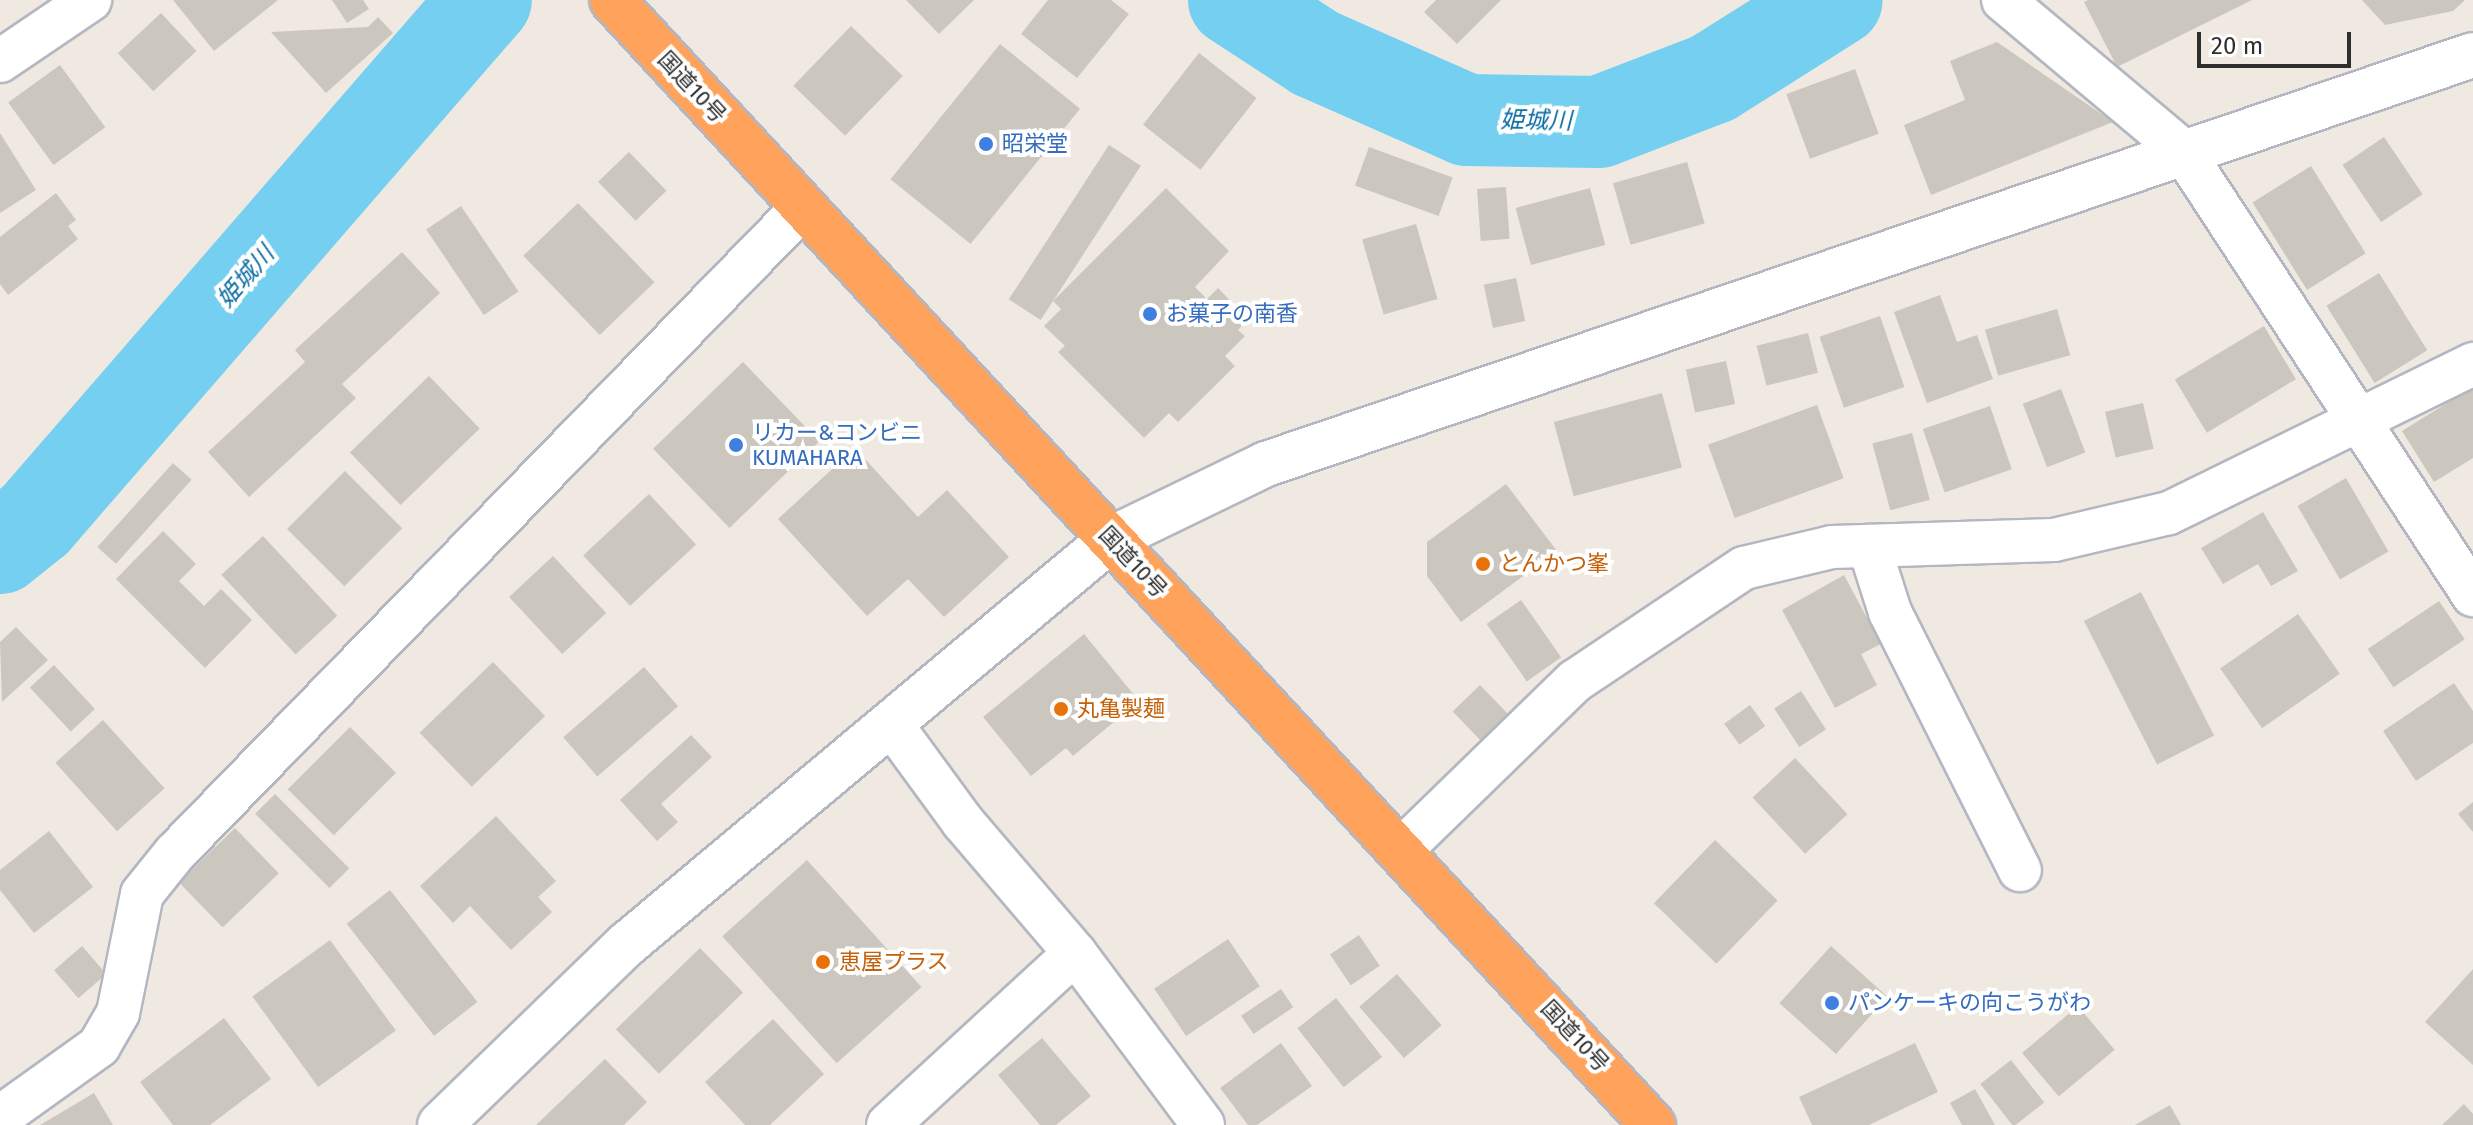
<!DOCTYPE html>
<meta charset="utf-8">
<style>
body{margin:0}
#map{position:relative;width:2473px;height:1125px;overflow:hidden;background:#efe9e1;font-family:"Fira Sans","Noto Sans JP",sans-serif}
div>[style]{position:absolute}
.river>*{height:92px;margin:-46px;padding:0 46px;transform-origin:46px;border-radius:46px;background:#75cff0}
.building>*{inset:0;background:#cbc7bf;transform-origin:0 0}
.roads{filter:drop-shadow(2px 0 #b4b7c1) drop-shadow(-2px 0 #b4b7c1) drop-shadow(0 2px #b4b7c1) drop-shadow(0 -2px #b4b7c1)}
.street>*{height:42px;margin:-21px;padding:0 21px;transform-origin:21px;border-radius:21px;background:#fff}
.secondary>*{height:44px;margin:-22px;padding:0 22px;transform-origin:22px;border-radius:22px;background:#fff}
.highway>*{height:44px;margin:-22px;padding:0 22px;transform-origin:22px;border-radius:22px;background:#ffa35c}
.dots>*{width:22px;height:22px;translate:-50% -50%;box-sizing:border-box;border:4px solid #fff;border-radius:50%}
span{translate:-50% -50%;white-space:nowrap;text-align:center;line-height:1.15;-webkit-text-stroke:8px #fff;paint-order:stroke}
.street-label{font-size:22px;color:#2e2e2e}
.shop-label{font-size:22px;color:#366cbe}
.left{translate:0 -50%;text-align:left}
.food-label{font-size:22px;color:#c56008}
.water-label{font-size:24px;color:#0d6fa3;font-style:italic}
.scale{position:absolute;left:2197px;top:32px;width:154px;height:36px;box-sizing:border-box;border:4px solid #2e2e2e;border-top:0;padding-left:10px;font-size:24px;line-height:28px;white-space:nowrap;color:#2e2e2e;-webkit-text-stroke:6px #fff;paint-order:stroke}
</style>
<div id="map">
<div class="river">
<div style="left:1234px;top:0;width:97px;rotate:33.2deg"></div>
<div style="left:1315px;top:53px;width:166px;rotate:23.8deg"></div>
<div style="left:1467px;top:120px;width:132px;rotate:0.9deg"></div>
<div style="left:1599px;top:122px;width:122px;rotate:-21.1deg"></div>
<div style="left:1713px;top:78px;width:146px;rotate:-32.2deg"></div>
<div style="left:0;top:548px;width:45px;rotate:-38.7deg"></div>
<div style="left:35px;top:520px;width:688px;rotate:-49.06deg"></div>
</div>
<div class="building">
<div style="clip-path:polygon(173px 0,278px 0,214px 51px)"></div>
<div style="clip-path:polygon(332px 0,363px 0,369px 9px,347px 23px)"></div>
<div style="clip-path:polygon(906px 0,974px 0,939px 34px)"></div>
<div style="clip-path:polygon(1048px 0,1111px 0,1129px 14px,1077px 78px,1021px 34px)"></div>
<div style="clip-path:polygon(1436px 0,1501px 0,1457px 44px,1424px 12px)"></div>
<div style="clip-path:polygon(2088px 0,2252px 0,2117px 67px,2084px 2px)"></div>
<div style="clip-path:polygon(2362px 0,2465px 0,2453px 11px,2385px 25px)"></div>
<div style="left:161px;top:13px;width:52px;height:59px;rotate:47deg"></div>
<div style="clip-path:polygon(378px 17px,393px 33px,326px 93px,271px 32px,368px 27px)"></div>
<div style="left:851px;top:26px;width:72px;height:83px;rotate:44deg"></div>
<div style="clip-path:polygon(1997px 42px,2113px 122px,1931px 195px,1904px 125px,1965px 100px,1950px 61px)"></div>
<div style="left:1000px;top:44px;width:103px;height:174px;rotate:39deg"></div>
<div style="left:1199px;top:53px;width:73px;height:91px;rotate:38deg"></div>
<div style="left:60px;top:65px;width:77px;height:64px;rotate:54deg"></div>
<div style="left:1855px;top:69px;width:69px;height:73px;rotate:70deg"></div>
<div style="clip-path:polygon(0 133px,36px 190px,0 213px)"></div>
<div style="left:2384px;top:137px;width:69px;height:50px;rotate:56deg"></div>
<div style="left:1109px;top:145px;width:38px;height:184px;rotate:33deg"></div>
<div style="left:1369px;top:147px;width:89px;height:41px;rotate:20deg"></div>
<div style="left:629px;top:152px;width:54px;height:43px;rotate:46deg"></div>
<div style="left:1687px;top:162px;width:64px;height:77px;rotate:74deg"></div>
<div style="left:2311px;top:166px;width:103px;height:69px;rotate:58deg"></div>
<div style="left:1506px;top:187px;width:52px;height:29px;rotate:86deg"></div>
<div style="clip-path:polygon(1166px 188px,1229px 251px,1195px 287px,1207px 299px,1218px 288px,1248px 319px,1238px 330px,1245px 336px,1225px 356px,1235px 366px,1178px 422px,1169px 413px,1144px 438px,1058px 352px,1065px 346px,1044px 326px,1061px 309px,1053px 301px)"></div>
<div style="left:1590px;top:188px;width:59px;height:77px;rotate:75deg"></div>
<div style="clip-path:polygon(56px 193px,76px 220px,68px 226px,78px 239px,8px 295px,0 284px,0 237px)"></div>
<div style="left:578px;top:203px;width:110px;height:76px;rotate:46deg"></div>
<div style="left:461px;top:206px;width:103px;height:42px;rotate:56deg"></div>
<div style="left:1416px;top:224px;width:78px;height:56px;rotate:74deg"></div>
<div style="clip-path:polygon(402px 252px,440px 293px,342px 384px,356px 398px,249px 497px,208px 452px,305px 362px,295px 350px)"></div>
<div style="left:2379px;top:273px;width:91px;height:62px;rotate:58deg"></div>
<div style="left:1516px;top:278px;width:44px;height:33px;rotate:78deg"></div>
<div style="clip-path:polygon(1940px 295px,1957px 342px,1977px 335px,1993px 379px,1927px 403px,1894px 312px)"></div>
<div style="left:2057px;top:309px;width:48px;height:75px;rotate:74deg"></div>
<div style="left:1880px;top:316px;width:75px;height:64px;rotate:71deg"></div>
<div style="left:2264px;top:326px;width:62px;height:104px;rotate:59deg"></div>
<div style="left:1808px;top:333px;width:41px;height:53px;rotate:76deg"></div>
<div style="left:1726px;top:361px;width:44px;height:41px;rotate:78deg"></div>
<div style="left:743px;top:362px;width:110px;height:125px;rotate:46deg"></div>
<div style="left:429px;top:376px;width:73px;height:110px;rotate:46deg"></div>
<div style="clip-path:polygon(2473px 387px,2473px 458px,2434px 482px,2402px 431px)"></div>
<div style="left:2061px;top:389px;width:68px;height:41px;rotate:69deg"></div>
<div style="left:1662px;top:393px;width:77px;height:112px;rotate:75deg"></div>
<div style="left:2143px;top:403px;width:47px;height:39px;rotate:77deg"></div>
<div style="left:1817px;top:405px;width:78px;height:116px;rotate:70deg"></div>
<div style="left:1990px;top:406px;width:67px;height:71px;rotate:71deg"></div>
<div style="left:1912px;top:433px;width:69px;height:41px;rotate:75deg"></div>
<div style="clip-path:polygon(855px 448px,918px 517px,947px 490px,1009px 557px,944px 617px,908px 579px,867px 616px,778px 519px)"></div>
<div style="left:173px;top:463px;width:25px;height:113px;rotate:42deg"></div>
<div style="left:345px;top:471px;width:81px;height:82px;rotate:45deg"></div>
<div style="left:2346px;top:478px;width:85px;height:56px;rotate:60deg"></div>
<div style="clip-path:polygon(1506px 484px,1557px 551px,1461px 622px,1427px 576px,1427px 542px)"></div>
<div style="left:649px;top:494px;width:69px;height:90px;rotate:47deg"></div>
<div style="clip-path:polygon(2263px 512px,2298px 571px,2271px 586px,2258px 564px,2223px 584px,2201px 548px)"></div>
<div style="clip-path:polygon(163px 531px,196px 564px,179px 581px,204px 606px,221px 589px,252px 620px,205px 668px,116px 579px)"></div>
<div style="left:263px;top:536px;width:109px;height:57px;rotate:47deg"></div>
<div style="left:553px;top:556px;width:78px;height:60px;rotate:47deg"></div>
<div style="clip-path:polygon(1844px 575px,1881px 644px,1861px 654px,1877px 685px,1835px 708px,1782px 610px)"></div>
<div style="left:2141px;top:592px;width:161px;height:64px;rotate:63deg"></div>
<div style="left:1521px;top:600px;width:70px;height:42px;rotate:55deg"></div>
<div style="left:2439px;top:601px;width:46px;height:86px;rotate:56deg"></div>
<div style="left:2298px;top:614px;width:73px;height:95px;rotate:55deg"></div>
<div style="clip-path:polygon(16px 627px,48px 660px,2px 702px,0 642px)"></div>
<div style="clip-path:polygon(1084px 634px,1139px 701px,1073px 756px,1066px 748px,1031px 776px,983px 717px)"></div>
<div style="left:493px;top:662px;width:75px;height:102px;rotate:46deg"></div>
<div style="left:54px;top:665px;width:60px;height:33px;rotate:47deg"></div>
<div style="left:644px;top:667px;width:52px;height:107px;rotate:49deg"></div>
<div style="clip-path:polygon(2454px 683px,2473px 711px,2473px 743px,2416px 781px,2383px 731px)"></div>
<div style="left:1480px;top:685px;width:47px;height:38px;rotate:46deg"></div>
<div style="left:1801px;top:691px;width:46px;height:32px;rotate:57deg"></div>
<div style="left:1750px;top:705px;width:26px;height:32px;rotate:54deg"></div>
<div style="left:103px;top:720px;width:92px;height:64px;rotate:48deg"></div>
<div style="left:350px;top:727px;width:65px;height:88px;rotate:45deg"></div>
<div style="clip-path:polygon(691px 735px,712px 757px,661px 804px,678px 822px,657px 841px,620px 800px)"></div>
<div style="left:1795px;top:758px;width:77px;height:58px;rotate:47deg"></div>
<div style="left:275px;top:794px;width:105px;height:28px;rotate:45deg"></div>
<div style="clip-path:polygon(2473px 802px,2473px 832px,2458px 814px)"></div>
<div style="clip-path:polygon(496px 816px,556px 881px,538px 897px,552px 912px,511px 950px,470px 906px,453px 923px,420px 886px)"></div>
<div style="left:235px;top:828px;width:63px;height:78px;rotate:46deg"></div>
<div style="clip-path:polygon(49px 831px,93px 887px,34px 933px,0 890px,0 870px)"></div>
<div style="left:1715px;top:840px;width:87px;height:88px;rotate:44deg"></div>
<div style="left:807px;top:860px;width:171px;height:114px;rotate:48deg"></div>
<div style="left:390px;top:890px;width:142px;height:55px;rotate:52deg"></div>
<div style="left:1359px;top:935px;width:37px;height:35px;rotate:56deg"></div>
<div style="left:1228px;top:939px;width:57px;height:89px;rotate:56deg"></div>
<div style="left:330px;top:940px;width:112px;height:96px;rotate:54deg"></div>
<div style="left:82px;top:946px;width:37px;height:37px;rotate:49deg"></div>
<div style="left:1831px;top:946px;width:76px;height:77px;rotate:42deg"></div>
<div style="left:700px;top:948px;width:62px;height:117px;rotate:46deg"></div>
<div style="clip-path:polygon(2473px 969px,2473px 1065px,2425px 1022px)"></div>
<div style="left:1397px;top:974px;width:68px;height:50px;rotate:49deg"></div>
<div style="left:1281px;top:989px;width:22px;height:48px;rotate:56deg"></div>
<div style="left:1336px;top:998px;width:75px;height:49px;rotate:52deg"></div>
<div style="left:2078px;top:1006px;width:57px;height:73px;rotate:50deg"></div>
<div style="clip-path:polygon(224px 1018px,271px 1079px,210px 1125px,173px 1125px,140px 1082px)"></div>
<div style="clip-path:polygon(773px 1019px,824px 1074px,770px 1125px,745px 1125px,705px 1082px)"></div>
<div style="clip-path:polygon(1042px 1038px,1091px 1096px,1056px 1125px,1040px 1125px,998px 1075px)"></div>
<div style="clip-path:polygon(1281px 1043px,1312px 1086px,1257px 1125px,1248px 1125px,1220px 1088px)"></div>
<div style="clip-path:polygon(1915px 1043px,1938px 1092px,1869px 1125px,1812px 1125px,1799px 1097px)"></div>
<div style="clip-path:polygon(605px 1059px,647px 1102px,624px 1125px,536px 1125px)"></div>
<div style="left:2011px;top:1060px;width:54px;height:39px;rotate:52deg"></div>
<div style="clip-path:polygon(1975px 1089px,1995px 1125px,1962px 1125px,1950px 1103px)"></div>
<div style="clip-path:polygon(94px 1093px,113px 1125px,40px 1125px)"></div>
<div style="clip-path:polygon(2464px 1104px,2473px 1114px,2473px 1125px,2442px 1125px)"></div>
<div style="clip-path:polygon(2170px 1105px,2181px 1125px,2135px 1125px)"></div>
</div>
<div class="roads">
<div class="street">
<div style="left:2003px;top:0;width:234px;rotate:40deg"></div>
<div style="left:2182px;top:150px;width:532px;rotate:56.82deg"></div>
<div style="left:0;top:61px;width:109px;rotate:-34.1deg"></div>
<div style="left:1869px;top:546px;width:69px;rotate:72.3deg"></div>
<div style="left:1890px;top:612px;width:289px;rotate:63.3deg"></div>
<div style="left:892px;top:725px;width:120px;rotate:53.8deg"></div>
<div style="left:963px;top:822px;width:172px;rotate:49.5deg"></div>
<div style="left:1075px;top:953px;width:214px;rotate:53.3deg"></div>
<div style="left:1402px;top:849px;width:241px;rotate:-44.2deg"></div>
<div style="left:1575px;top:681px;width:203px;rotate:-33.8deg"></div>
<div style="left:1744px;top:568px;width:90px;rotate:-13.4deg"></div>
<div style="left:1832px;top:547px;width:222px;rotate:-1.8deg"></div>
<div style="left:2054px;top:540px;width:118px;rotate:-13.2deg"></div>
<div style="left:2169px;top:513px;width:339px;rotate:-26.1deg"></div>
<div style="left:0;top:1117px;width:122px;rotate:-35.6deg"></div>
<div style="left:99px;top:1046px;width:38px;rotate:-60deg"></div>
<div style="left:118px;top:1013px;width:121px;rotate:-78.6deg"></div>
<div style="left:142px;top:894px;width:53px;rotate:-51.2deg"></div>
<div style="left:175px;top:853px;width:901px;rotate:-45.81deg"></div>
<div style="left:888px;top:1125px;width:254px;rotate:-42.6deg"></div>
</div>
<div class="secondary">
<div style="left:440px;top:1125px;width:260px;rotate:-44.1deg"></div>
<div style="left:627px;top:944px;width:631px;rotate:-39.92deg"></div>
<div style="left:1111px;top:539px;width:172px;rotate:-25.8deg"></div>
<div style="left:1266px;top:464px;width:1274px;rotate:-18.72deg"></div>
</div>
<div class="highway">
<div style="left:612px;top:0;width:1533px;rotate:47.22deg"></div>
</div>
</div>
<div class="dots">
<div style="left:986px;top:144px;background:#3f7fe0"></div>
<div style="left:1150px;top:314px;background:#3f7fe0"></div>
<div style="left:736px;top:445px;background:#3f7fe0"></div>
<div style="left:1483px;top:564px;background:#e8710a"></div>
<div style="left:1061px;top:709px;background:#e8710a"></div>
<div style="left:823px;top:962px;background:#e8710a"></div>
<div style="left:1832px;top:1003px;background:#3f7fe0"></div>
</div>
<div class="street-label">
<span style="left:692px;top:87px;rotate:47deg">国道10号</span>
<span style="left:1133px;top:562px;rotate:47deg">国道10号</span>
<span style="left:1575px;top:1036px;rotate:47deg">国道10号</span>
</div>
<div class="shop-label">
<span class="left" style="left:1002px;top:144px">昭栄堂</span>
<span class="left" style="left:1166px;top:314px">お菓子の南香</span>
<span class="left" style="left:752px;top:445px">リカー&amp;コンビニ<br>KUMAHARA</span>
<span class="left" style="left:1848px;top:1003px">パンケーキの向こうがわ</span>
</div>
<div class="food-label">
<span class="left" style="left:1499px;top:564px">とんかつ峯</span>
<span class="left" style="left:1077px;top:709px">丸亀製麺</span>
<span class="left" style="left:839px;top:962px">恵屋プラス</span>
</div>
<div class="water-label">
<span style="left:1536px;top:121px;rotate:1deg">姫城川</span>
<span style="left:246px;top:277px;rotate:-49deg">姫城川</span>
</div>
<div class="scale">20 m</div>
</div>
